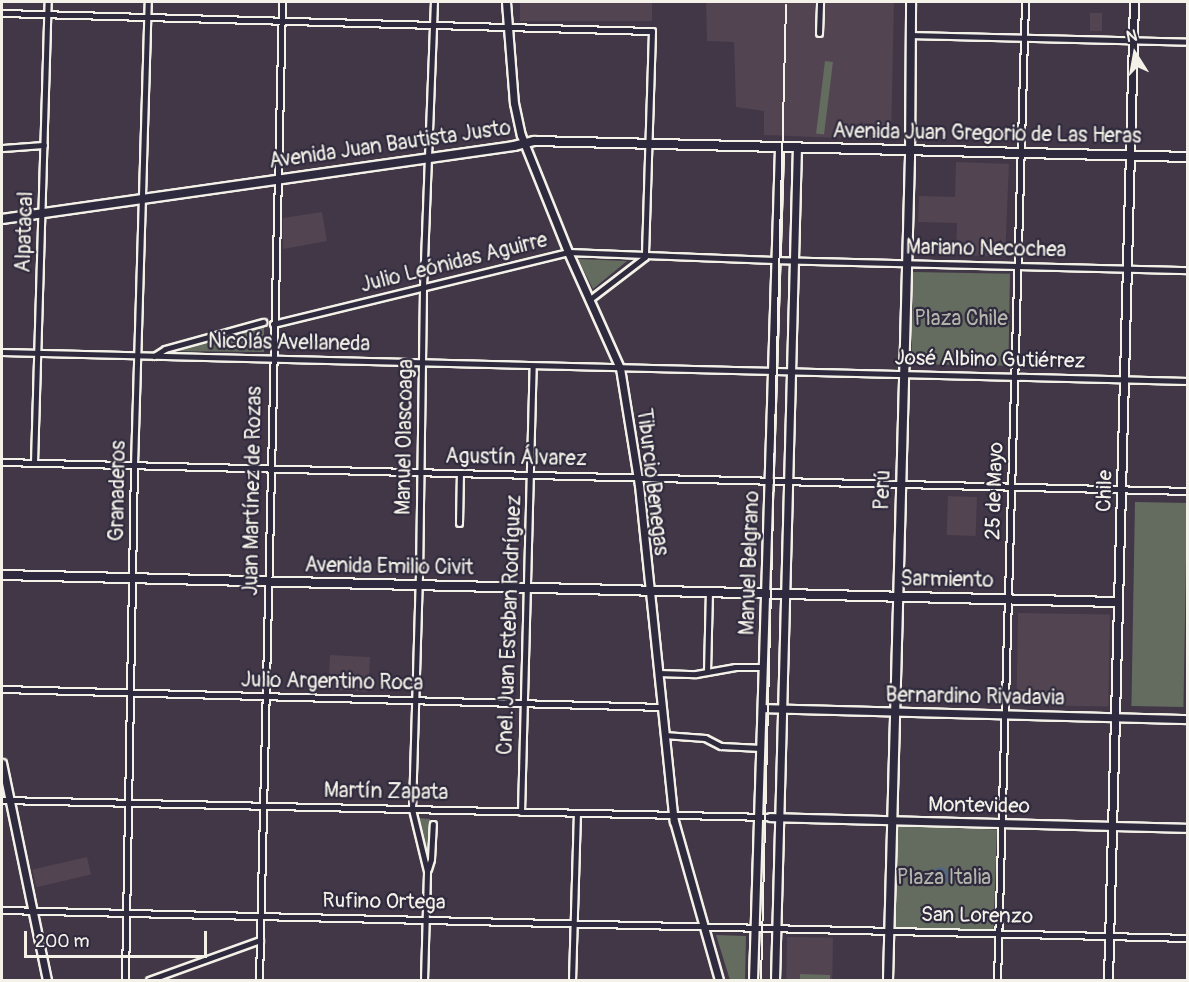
<!DOCTYPE html>
<meta charset="utf-8">
<style>
body{margin:0}
#map{position:relative;width:1189px;height:982px;overflow:hidden;background:#423747;font-family:Pangolin,sans-serif}
div>[style]{position:absolute}
.built>*{inset:0;background:#524451;transform-origin:0 0}
.green>*{inset:0;background:#646c60;transform-origin:0 0}
.water>*{inset:0;background:#52687d}
.round{border-radius:50%}
.roads{filter:drop-shadow(2px 0 #f4f1e8) drop-shadow(-2px 0 #f4f1e8) drop-shadow(0 2px #f4f1e8) drop-shadow(0 -2px #f4f1e8)}
.minor>*{height:5px;margin:-2.5px;padding:0 2.5px;transform-origin:2.5px;border-radius:2.5px;background:#2f2a3d}
.tertiary>*{height:7px;margin:-3.5px;padding:0 3.5px;transform-origin:3.5px;border-radius:3.5px;background:#2f2a3d}
.secondary>*{height:8px;margin:-4px;padding:0 4px;transform-origin:4px;border-radius:4px;background:#2f2a3d}
.tram>*{height:1.5px;margin:-0.75px;padding:0 0.75px;transform-origin:0.75px;border-radius:0.75px;background:#f4f1e8}
span{translate:-50% -50%;white-space:nowrap;text-align:center;line-height:1.15;-webkit-text-stroke:4.5px #2f2a3d;paint-order:stroke}
.street-label{font-size:21px;color:#f4f1e8}
.park-label{font-size:21px;color:#b3b5ab}
.frame{position:absolute;inset:0;border:3px solid #f4f1e8;pointer-events:none}
.north{position:absolute;left:1105px;top:24px;width:60px;height:60px;-webkit-text-stroke:4px #2f2a3d;paint-order:stroke;rotate:349deg;font-size:16px;font-weight:700;line-height:24px;text-align:center;color:#f4f1e8}
.north::after{content:'';display:block;margin:auto;width:21px;height:27px;background:#f4f1e8;clip-path:polygon(50% 0,100% 100%,50% 72%,0 100%)}
.scale{position:absolute;left:24px;top:931px;width:183px;height:27px;box-sizing:border-box;border:3px solid #f4f1e8;border-top:0;padding-left:8px;font-size:18px;line-height:21px;white-space:nowrap;color:#f4f1e8;-webkit-text-stroke:4px #2f2a3d;paint-order:stroke}
</style>
<div id="map">
<div class="built">
<div style="left:520px;top:2px;width:132px;height:19px"></div>
<div style="clip-path:polygon(706px 2px,894px 2px,891px 140px,764px 135px,764px 111px,736px 107px,734px 42px,707px 41px)"></div>
<div style="left:1090px;top:13px;width:12px;height:18px"></div>
<div style="clip-path:polygon(956px 162px,1009px 164px,1005px 257px,956px 255px,957px 223px,918px 222px,919px 196px,955px 197px)"></div>
<div style="clip-path:polygon(322px 212px,327px 241px,283px 249px,283px 218px)"></div>
<div style="left:948px;top:496px;width:29px;height:39px;rotate:2deg"></div>
<div style="left:1018px;top:613px;width:92px;height:92px;rotate:1deg"></div>
<div style="left:370px;top:657px;width:35px;height:40px;rotate:93deg"></div>
<div style="left:87px;top:857px;width:18px;height:56px;rotate:77deg"></div>
<div style="left:787px;top:937px;width:46px;height:43px;rotate:1deg"></div>
</div>
<div class="green">
<div style="left:825px;top:61px;width:8px;height:73px;rotate:7deg"></div>
<div style="clip-path:polygon(578px 259px,627px 261px,593px 289px)"></div>
<div style="left:913px;top:272px;width:97px;height:92px;rotate:1deg"></div>
<div style="clip-path:polygon(264px 326px,264px 352px,169px 351px)"></div>
<div style="left:1135px;top:502px;width:52px;height:204px;rotate:1deg"></div>
<div style="clip-path:polygon(418px 818px,430px 819px,428px 854px)"></div>
<div style="left:894px;top:826px;width:103px;height:101px;rotate:2deg"></div>
<div style="clip-path:polygon(716px 935px,746px 936px,745px 980px,730px 980px)"></div>
<div style="clip-path:polygon(800px 974px,830px 975px,830px 980px,800px 980px)"></div>
</div>
<div class="water">
<div class="round" style="left:931px;top:867px;width:18px;height:18px"></div>
</div>
<div class="roads">
<div class="minor">
<div style="left:2px;top:13px;width:650px;rotate:1.59deg"></div>
<div style="left:652px;top:31px;width:226px;rotate:91.8deg"></div>
<div style="left:645px;top:257px;width:69px;rotate:142.6deg"></div>
<div style="left:819px;top:33px;width:31px;rotate:-88deg"></div>
<div style="left:911px;top:35px;width:277px;rotate:1.4deg"></div>
<div style="left:2px;top:148px;width:42px;rotate:-4.1deg"></div>
<div style="left:273px;top:324px;width:304px;rotate:-13.7deg"></div>
<div style="left:568px;top:252px;width:206px;rotate:2.2deg"></div>
<div style="left:774px;top:260px;width:414px;rotate:1.4deg"></div>
<div style="left:2px;top:352px;width:1186px;rotate:1.4deg"></div>
<div style="left:154px;top:356px;width:13px;rotate:-32deg"></div>
<div style="left:165px;top:349px;width:102px;rotate:-15.4deg"></div>
<div style="left:2px;top:462px;width:1186px;rotate:1.4deg"></div>
<div style="left:34px;top:462px;width:460px;rotate:-88.3deg"></div>
<div style="left:459px;top:523px;width:50px;rotate:-88.9deg"></div>
<div style="left:707px;top:672px;width:80px;rotate:-88.6deg"></div>
<div style="left:658px;top:673px;width:38px;rotate:2deg"></div>
<div style="left:696px;top:674px;width:40px;rotate:-10deg"></div>
<div style="left:735px;top:667px;width:28px"></div>
<div style="left:2px;top:689px;width:659px;rotate:1.56deg"></div>
<div style="left:664px;top:735px;width:41px;rotate:4.2deg"></div>
<div style="left:705px;top:738px;width:18px;rotate:27deg"></div>
<div style="left:721px;top:746px;width:40px;rotate:2.9deg"></div>
<div style="left:2px;top:800px;width:768px;rotate:1.27deg"></div>
<div style="left:521px;top:812px;width:446px;rotate:-88.5deg"></div>
<div style="left:428px;top:869px;width:10px;rotate:-73deg"></div>
<div style="left:431px;top:859px;width:35px;rotate:-87deg"></div>
<div style="left:2px;top:910px;width:1186px;rotate:1.35deg"></div>
<div style="left:125px;top:980px;width:515px;rotate:-89deg"></div>
<div style="left:134px;top:465px;width:463px;rotate:-88.3deg"></div>
<div style="left:149px;top:980px;width:118px;rotate:-19.8deg"></div>
<div style="left:259px;top:980px;width:978px;rotate:-88.65deg"></div>
<div style="left:424px;top:980px;width:109px;rotate:-88.4deg"></div>
<div style="left:427px;top:871px;width:64px;rotate:-103.6deg"></div>
<div style="left:412px;top:809px;width:233px;rotate:-88.3deg"></div>
<div style="left:419px;top:576px;width:289px;rotate:-89.2deg"></div>
<div style="left:423px;top:287px;width:285px;rotate:-87.8deg"></div>
<div style="left:572px;top:980px;width:167px;rotate:-88.3deg"></div>
<div style="left:997px;top:980px;width:978px;rotate:-88.36deg"></div>
</div>
<div class="tertiary">
<div style="left:506px;top:2px;width:101px;rotate:85.5deg"></div>
<div style="left:514px;top:103px;width:33px;rotate:78deg"></div>
<div style="left:521px;top:135px;width:126px;rotate:68.1deg"></div>
<div style="left:568px;top:252px;width:127px;rotate:65.9deg"></div>
<div style="left:620px;top:368px;width:119px;rotate:80.8deg"></div>
<div style="left:639px;top:485px;width:338px;rotate:84.1deg"></div>
<div style="left:674px;top:821px;width:165px;rotate:74.2deg"></div>
<div style="left:762px;top:708px;width:426px;rotate:1.5deg"></div>
<div style="left:2px;top:763px;width:222px;rotate:78.3deg"></div>
<div style="left:770px;top:817px;width:418px;rotate:1.5deg"></div>
<div style="left:753px;top:980px;width:833px;rotate:-88.21deg"></div>
<div style="left:775px;top:980px;width:832px;rotate:-88.49deg"></div>
<div style="left:1108px;top:980px;width:978px;rotate:-88.48deg"></div>
</div>
<div class="secondary">
<div style="left:2px;top:219px;width:517px;rotate:-8.11deg"></div>
<div style="left:514px;top:146px;width:21px;rotate:-14deg"></div>
<div style="left:534px;top:141px;width:654px;rotate:1.4deg"></div>
<div style="left:2px;top:575px;width:1116px;rotate:1.39deg"></div>
<div style="left:888px;top:980px;width:822px;rotate:-88.47deg"></div>
<div style="left:910px;top:158px;width:156px;rotate:-89.6deg"></div>
</div>
</div>
<div class="tram">
<div style="left:761px;top:980px;width:975px;rotate:-88.53deg"></div>
</div>
<div class="street-label">
<span style="left:987px;top:134px;rotate:1deg">Avenida Juan Gregorio de Las Heras</span>
<span style="left:390px;top:145px;rotate:-8deg">Avenida Juan Bautista Justo</span>
<span style="left:25px;top:232px;rotate:-88deg">Alpatacal</span>
<span style="left:986px;top:249px;rotate:1deg">Mariano Necochea</span>
<span style="left:454px;top:263px;rotate:-14deg">Julio Leónidas Aguirre</span>
<span style="left:289px;top:343px;rotate:1deg">Nicolás Avellaneda</span>
<span style="left:990px;top:360px;rotate:1deg">José Albino Gutiérrez</span>
<span style="left:405px;top:437px;rotate:-89deg">Manuel Olascoaga</span>
<span style="left:516px;top:458px;rotate:1deg">Agustín Álvarez</span>
<span style="left:652px;top:482px;rotate:83deg">Tiburcio Benegas</span>
<span style="left:883px;top:490px;rotate:-88deg">Perú</span>
<span style="left:118px;top:491px;rotate:-89deg">Granaderos</span>
<span style="left:253px;top:491px;rotate:-89deg">Juan Martínez de Rozas</span>
<span style="left:995px;top:491px;rotate:-88deg">25 de Mayo</span>
<span style="left:1105px;top:491px;rotate:-88deg">Chile</span>
<span style="left:750px;top:563px;rotate:-88deg">Manuel Belgrano</span>
<span style="left:389px;top:567px;rotate:1deg">Avenida Emilio Civit</span>
<span style="left:947px;top:580px;rotate:1deg">Sarmiento</span>
<span style="left:510px;top:625px;rotate:-88deg">Cnel. Juan Esteban Rodríguez</span>
<span style="left:332px;top:682px;rotate:1deg">Julio Argentino Roca</span>
<span style="left:975px;top:697px;rotate:1deg">Bernardino Rivadavia</span>
<span style="left:386px;top:792px;rotate:1deg">Martín Zapata</span>
<span style="left:979px;top:806px;rotate:1deg">Montevideo</span>
<span style="left:384px;top:902px;rotate:1deg">Rufino Ortega</span>
<span style="left:977px;top:916px;rotate:1deg">San Lorenzo</span>
</div>
<div class="park-label">
<span style="left:961px;top:319px">Plaza Chile</span>
<span style="left:944px;top:878px">Plaza Italia</span>
</div>
<div class="frame"></div>
<div class="north">N</div>
<div class="scale">200 m</div>
</div>
